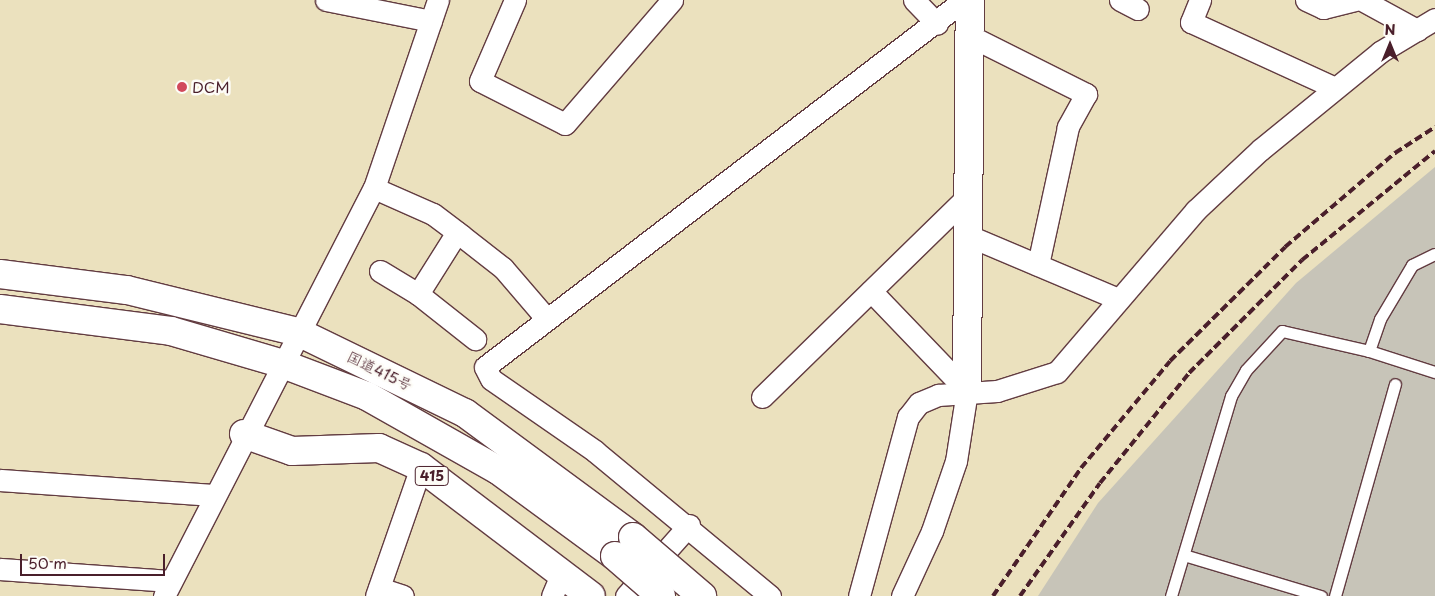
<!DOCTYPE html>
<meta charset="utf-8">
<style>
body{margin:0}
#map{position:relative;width:1435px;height:596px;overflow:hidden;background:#ebe1be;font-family:"Playpen Sans","Klee One",sans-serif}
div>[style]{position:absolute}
.industrial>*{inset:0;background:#c7c4b8}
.roads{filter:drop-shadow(1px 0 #623c41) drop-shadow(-1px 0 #623c41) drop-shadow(0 1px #623c41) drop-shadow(0 -1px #623c41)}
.service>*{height:11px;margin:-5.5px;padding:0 5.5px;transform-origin:5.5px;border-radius:5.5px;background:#fff}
.minor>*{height:21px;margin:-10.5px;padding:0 10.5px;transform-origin:10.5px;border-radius:10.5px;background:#fff}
.tertiary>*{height:28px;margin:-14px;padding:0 14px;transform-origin:14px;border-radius:14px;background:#fff}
.trunk>*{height:28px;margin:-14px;padding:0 14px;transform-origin:14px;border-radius:14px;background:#fff}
.rail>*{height:4px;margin-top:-2px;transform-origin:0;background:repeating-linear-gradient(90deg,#4a1f2b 0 8px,transparent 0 12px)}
.bridges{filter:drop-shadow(1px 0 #623c41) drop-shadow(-1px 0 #623c41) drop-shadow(0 1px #623c41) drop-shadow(0 -1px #623c41)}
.trunk-bridge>*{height:28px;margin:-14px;padding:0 14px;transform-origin:14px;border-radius:14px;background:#fff}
.dots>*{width:14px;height:14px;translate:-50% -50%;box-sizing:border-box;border:2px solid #fdfcf7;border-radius:50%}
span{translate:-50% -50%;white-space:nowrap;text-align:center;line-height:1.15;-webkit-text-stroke:5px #fdfcf7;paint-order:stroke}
.shield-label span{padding:1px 4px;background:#fdfcf7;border:1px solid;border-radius:4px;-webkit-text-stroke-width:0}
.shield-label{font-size:14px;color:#4a1f2b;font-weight:700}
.poi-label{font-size:15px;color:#4a1f2b}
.left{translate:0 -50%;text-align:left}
.street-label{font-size:15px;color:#4a1f2b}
.north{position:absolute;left:1365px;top:20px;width:50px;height:50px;-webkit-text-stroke:4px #fdfcf7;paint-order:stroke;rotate:0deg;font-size:14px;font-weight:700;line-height:20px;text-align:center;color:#4a1f2b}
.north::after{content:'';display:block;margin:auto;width:18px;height:22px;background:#4a1f2b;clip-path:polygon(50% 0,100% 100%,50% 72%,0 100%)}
.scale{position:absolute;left:20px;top:554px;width:145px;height:22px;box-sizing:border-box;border:2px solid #4a1f2b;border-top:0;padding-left:6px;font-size:15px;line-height:18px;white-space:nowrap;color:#4a1f2b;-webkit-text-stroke:4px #fdfcf7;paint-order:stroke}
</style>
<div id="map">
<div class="industrial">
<div style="clip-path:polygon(1435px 167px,1435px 596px,1038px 596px,1098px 503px,1296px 283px)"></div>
</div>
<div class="roads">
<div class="service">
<div style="left:1369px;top:351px;width:69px;rotate:17.7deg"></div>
<div style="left:1184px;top:555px;width:143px;rotate:16.7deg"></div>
<div style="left:1171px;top:596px;width:209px;rotate:-73.3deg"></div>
<div style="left:1231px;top:396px;width:30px;rotate:-60deg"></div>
<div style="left:1246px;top:370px;width:53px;rotate:-47.3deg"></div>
<div style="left:1282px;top:331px;width:89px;rotate:12.9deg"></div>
<div style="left:1369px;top:351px;width:34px;rotate:-71deg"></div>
<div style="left:1380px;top:319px;width:63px;rotate:-59.3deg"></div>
<div style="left:1412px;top:265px;width:25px;rotate:-26deg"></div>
<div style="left:1335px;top:596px;width:220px;rotate:-74.2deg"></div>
</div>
<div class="minor">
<div style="left:326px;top:0;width:107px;rotate:11.3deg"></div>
<div style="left:515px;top:0;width:88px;rotate:113.4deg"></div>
<div style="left:480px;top:81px;width:95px;rotate:26.8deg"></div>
<div style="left:565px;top:124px;width:164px;rotate:-49.2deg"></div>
<div style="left:914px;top:0;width:33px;rotate:46deg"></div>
<div style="left:1120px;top:0;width:20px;rotate:27deg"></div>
<div style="left:1200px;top:0;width:24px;rotate:112deg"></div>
<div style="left:1191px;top:22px;width:158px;rotate:24.6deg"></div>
<div style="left:1306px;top:0;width:19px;rotate:25deg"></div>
<div style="left:1323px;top:8px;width:33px;rotate:-14deg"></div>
<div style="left:1362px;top:0;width:63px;rotate:28.6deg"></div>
<div style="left:970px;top:36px;width:130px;rotate:26.6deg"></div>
<div style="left:1086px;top:94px;width:38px;rotate:119deg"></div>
<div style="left:1068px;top:127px;width:141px;rotate:102.3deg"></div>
<div style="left:374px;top:188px;width:64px;rotate:23.8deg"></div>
<div style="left:433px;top:214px;width:36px;rotate:37deg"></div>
<div style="left:462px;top:236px;width:52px;rotate:38deg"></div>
<div style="left:503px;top:268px;width:66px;rotate:49.3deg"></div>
<div style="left:969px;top:236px;width:162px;rotate:22.9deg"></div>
<div style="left:380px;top:271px;width:44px;rotate:31.2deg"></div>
<div style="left:418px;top:294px;width:73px;rotate:-57.8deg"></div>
<div style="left:871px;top:291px;width:139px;rotate:46.2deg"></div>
<div style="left:418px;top:294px;width:73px;rotate:38.3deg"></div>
<div style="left:762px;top:397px;width:289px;rotate:-44.3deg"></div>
<div style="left:0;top:480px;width:214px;rotate:4deg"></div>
<div style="left:0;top:569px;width:171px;rotate:4deg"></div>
<div style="left:379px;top:588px;width:25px;rotate:18deg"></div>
<div style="left:164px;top:596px;width:459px;rotate:-62.8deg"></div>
<div style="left:374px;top:188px;width:199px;rotate:-71.2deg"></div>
<div style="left:376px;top:596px;width:137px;rotate:-70.8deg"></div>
<div style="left:552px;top:596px;width:26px;rotate:-67deg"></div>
<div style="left:626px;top:596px;width:95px;rotate:-48.4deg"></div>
<div style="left:770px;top:596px;width:227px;rotate:-140.4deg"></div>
<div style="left:595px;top:451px;width:126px;rotate:-145.3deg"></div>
<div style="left:491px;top:379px;width:13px;rotate:-117deg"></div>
<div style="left:485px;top:367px;width:603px;rotate:-37.46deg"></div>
<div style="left:859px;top:596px;width:186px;rotate:-74.7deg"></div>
<div style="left:908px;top:417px;width:18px;rotate:-52deg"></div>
<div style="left:919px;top:403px;width:21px;rotate:-23deg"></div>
<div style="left:938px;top:395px;width:59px;rotate:-3.9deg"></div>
<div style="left:997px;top:391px;width:63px;rotate:-17.6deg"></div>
<div style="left:1057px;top:372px;width:213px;rotate:-49.4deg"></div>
<div style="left:1196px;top:210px;width:88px;rotate:-43.2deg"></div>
<div style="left:1260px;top:150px;width:155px;rotate:-39.2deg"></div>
<div style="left:1380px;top:52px;width:64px;rotate:-31deg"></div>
<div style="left:902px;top:596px;width:72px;rotate:-65.2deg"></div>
<div style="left:932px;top:531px;width:74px;rotate:-71.1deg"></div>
<div style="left:956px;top:461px;width:71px;rotate:-81.1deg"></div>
</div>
<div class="tertiary">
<div style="left:967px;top:391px;width:391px;rotate:-89.6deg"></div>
</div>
<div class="trunk">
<div style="left:0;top:274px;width:128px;rotate:7.2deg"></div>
<div style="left:127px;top:290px;width:176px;rotate:13.8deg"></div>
<div style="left:298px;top:332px;width:186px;rotate:25.9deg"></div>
<div style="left:465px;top:413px;width:209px;rotate:36.4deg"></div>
<div style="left:0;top:309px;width:172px;rotate:7.3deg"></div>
<div style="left:171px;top:331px;width:114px;rotate:16.4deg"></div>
<div style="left:280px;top:363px;width:93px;rotate:20.8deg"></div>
<div style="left:367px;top:396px;width:150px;rotate:29.5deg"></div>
<div style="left:498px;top:470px;width:145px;rotate:36.3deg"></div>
<div style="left:244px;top:434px;width:51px;rotate:19.5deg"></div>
<div style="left:292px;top:451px;width:87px;rotate:-2deg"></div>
<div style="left:379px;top:448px;width:46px;rotate:24.3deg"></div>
<div style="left:421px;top:467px;width:213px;rotate:37.2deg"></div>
</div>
</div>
<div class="rail">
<div style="left:993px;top:596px;width:155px;rotate:-55.5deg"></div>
<div style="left:1081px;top:468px;width:139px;rotate:-50.2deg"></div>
<div style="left:1170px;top:361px;width:162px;rotate:-44.7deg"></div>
<div style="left:1285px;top:247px;width:145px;rotate:-40.5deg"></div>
<div style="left:1395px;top:153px;width:48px;rotate:-33deg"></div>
<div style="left:1020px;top:596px;width:138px;rotate:-54.7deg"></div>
<div style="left:1100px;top:483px;width:141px;rotate:-51deg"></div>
<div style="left:1189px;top:373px;width:160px;rotate:-45deg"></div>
<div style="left:1302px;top:260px;width:172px;rotate:-39.3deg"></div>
</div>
<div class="bridges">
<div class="trunk-bridge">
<div style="left:633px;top:537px;width:91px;rotate:40.5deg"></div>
<div style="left:615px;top:556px;width:61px;rotate:41deg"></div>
</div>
</div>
<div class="dots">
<div style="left:182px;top:87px;background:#d1495b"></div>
</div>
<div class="shield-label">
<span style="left:432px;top:476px">415</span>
</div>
<div class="poi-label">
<span class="left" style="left:192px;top:87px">DCM</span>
</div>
<div class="street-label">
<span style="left:380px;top:370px;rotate:26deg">国道415号</span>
</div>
<div class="north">N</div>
<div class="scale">50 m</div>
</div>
